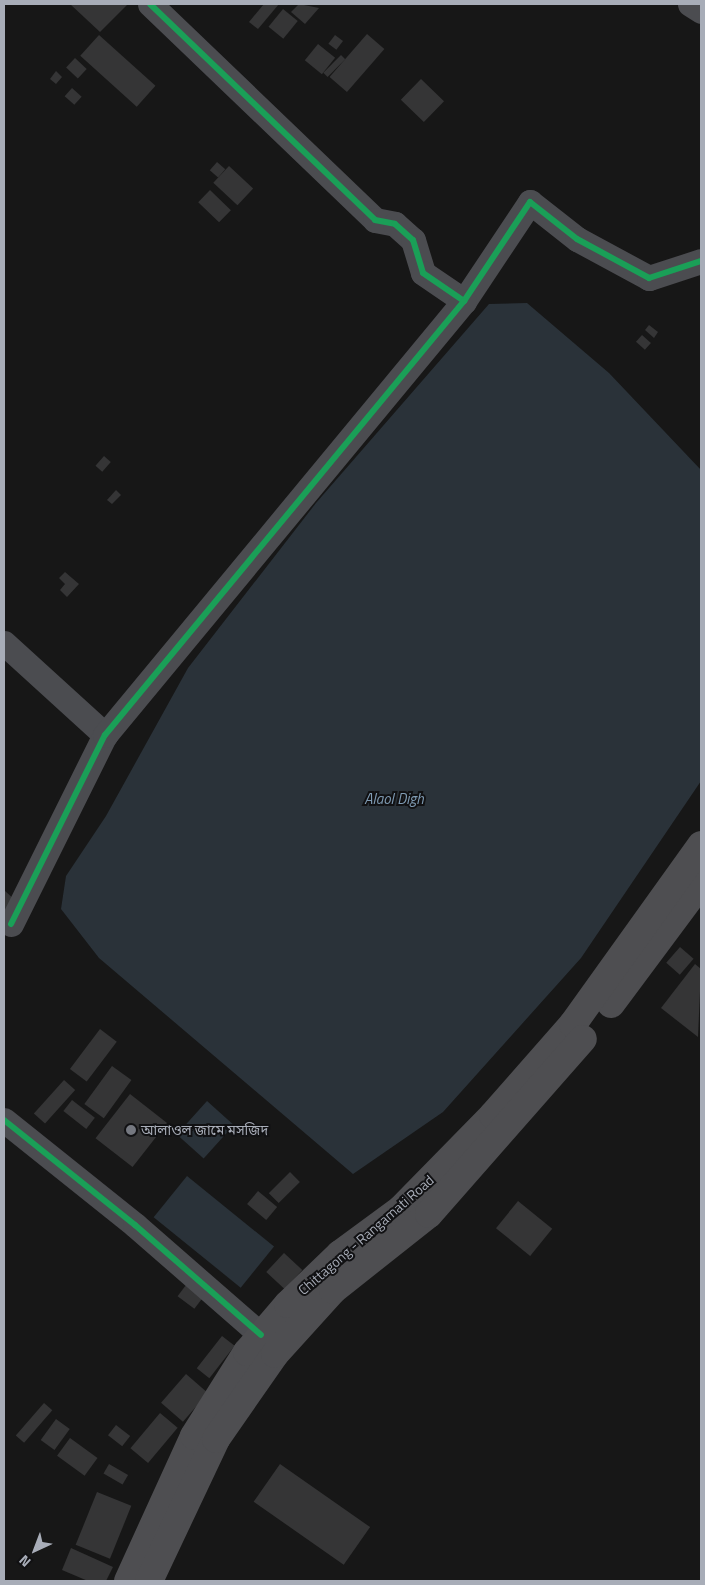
<!DOCTYPE html>
<meta charset="utf-8">
<style>
body{margin:0}
#map{position:relative;width:705px;height:1585px;overflow:hidden;background:#171717;font-family:"Titillium Web","Noto Sans Bengali",sans-serif}
div>[style]{position:absolute}
.water>*{inset:0;background:#2a3239;transform-origin:0 0}
.building>*{inset:0;background:#353536;transform-origin:0 0}
.minor>*{height:25px;margin:-12.5px;padding:0 12.5px;transform-origin:12.5px;border-radius:12.5px;background:#4b4c50}
.highway>*{height:28px;margin:-14px;padding:0 14px;transform-origin:14px;border-radius:14px;background:#4e4e51}
.cycleway>*{height:6px;margin:-3px;padding:0 3px;transform-origin:3px;border-radius:3px;background:#1a9f57}
.dots>*{width:14px;height:14px;translate:-50% -50%;box-sizing:border-box;border:2px solid #111113;border-radius:50%}
span{translate:-50% -50%;white-space:nowrap;text-align:center;line-height:1.15;-webkit-text-stroke:4px #111113;paint-order:stroke}
.poi-label{font-size:14px;color:#a8adb8}
.left{translate:0 -50%;text-align:left}
.street-label{font-size:14px;color:#a8adb8}
.water-label{font-size:15px;color:#7f9bb3;font-style:italic}
.frame{position:absolute;inset:0;border:5px solid #a8adb8;pointer-events:none}
.north{position:absolute;left:10px;top:1525px;width:50px;height:50px;-webkit-text-stroke:4px #111113;paint-order:stroke;rotate:223deg;font-size:14px;font-weight:700;line-height:20px;text-align:center;color:#a8adb8}
.north::after{content:'';display:block;margin:auto;width:18px;height:22px;background:#a8adb8;clip-path:polygon(50% 0,100% 100%,50% 72%,0 100%)}
</style>
<div id="map">
<div class="water">
<div style="clip-path:polygon(527px 303px,609px 373px,701px 470px,701px 781px,581px 958px,443px 1112px,353px 1174px,99px 958px,61px 909px,66px 876px,106px 816px,188px 668px,316px 503px,489px 304px)"></div>
<div style="left:207px;top:1101px;width:36px;height:45px;rotate:42deg"></div>
<div style="left:187px;top:1176px;width:112px;height:53px;rotate:39deg"></div>
</div>
<div class="building">
<div style="clip-path:polygon(70px 4px,128px 4px,100px 32px)"></div>
<div style="clip-path:polygon(264px 4px,279px 4px,258px 29px,249px 22px)"></div>
<div style="clip-path:polygon(299px 4px,319px 8px,305px 24px,291px 12px)"></div>
<div style="left:283px;top:9px;width:19px;height:23px;rotate:39deg"></div>
<div style="left:367px;top:34px;width:23px;height:57px;rotate:41deg"></div>
<div style="left:99px;top:35px;width:76px;height:28px;rotate:42deg"></div>
<div style="left:335px;top:35px;width:10px;height:11px;rotate:37deg"></div>
<div style="left:318px;top:44px;width:22px;height:21px;rotate:39deg"></div>
<div style="left:341px;top:55px;width:6px;height:25px;rotate:45deg"></div>
<div style="left:75px;top:58px;width:16px;height:13px;rotate:43deg"></div>
<div style="clip-path:polygon(56px 71px,62px 77px,56px 84px,50px 79px)"></div>
<div style="left:421px;top:79px;width:32px;height:29px;rotate:44deg"></div>
<div style="left:72px;top:88px;width:13px;height:11px;rotate:42deg"></div>
<div style="left:217px;top:162px;width:11px;height:11px;rotate:41deg"></div>
<div style="left:229px;top:166px;width:33px;height:23px;rotate:43deg"></div>
<div style="left:210px;top:190px;width:29px;height:17px;rotate:44deg"></div>
<div style="clip-path:polygon(649px 325px,658px 332px,654px 338px,645px 330px)"></div>
<div style="left:642px;top:335px;width:12px;height:9px;rotate:42deg"></div>
<div style="left:104px;top:456px;width:9px;height:13px;rotate:41deg"></div>
<div style="clip-path:polygon(116px 490px,121px 495px,112px 504px,107px 500px)"></div>
<div style="clip-path:polygon(65px 572px,79px 584px,67px 597px,60px 590px,65px 584px,59px 578px)"></div>
<div style="clip-path:polygon(4px 890px,16px 901px,7px 912px,4px 910px)"></div>
<div style="left:680px;top:947px;width:18px;height:21px;rotate:41deg"></div>
<div style="clip-path:polygon(695px 964px,701px 969px,698px 1037px,661px 1008px)"></div>
<div style="left:100px;top:1029px;width:21px;height:50px;rotate:37deg"></div>
<div style="left:112px;top:1066px;width:24px;height:47px;rotate:36deg"></div>
<div style="left:64px;top:1080px;width:15px;height:45px;rotate:42deg"></div>
<div style="left:130px;top:1094px;width:47px;height:56px;rotate:38deg"></div>
<div style="left:72px;top:1100px;width:29px;height:14px;rotate:38deg"></div>
<div style="left:290px;top:1172px;width:14px;height:30px;rotate:45deg"></div>
<div style="left:258px;top:1191px;width:25px;height:17px;rotate:40deg"></div>
<div style="left:518px;top:1201px;width:44px;height:35px;rotate:39deg"></div>
<div style="left:284px;top:1253px;width:25px;height:26px;rotate:43deg"></div>
<div style="left:186px;top:1285px;width:21px;height:14px;rotate:37deg"></div>
<div style="left:222px;top:1336px;width:16px;height:41px;rotate:38deg"></div>
<div style="left:186px;top:1374px;width:29px;height:38px;rotate:41deg"></div>
<div style="left:44px;top:1403px;width:11px;height:43px;rotate:41deg"></div>
<div style="left:160px;top:1413px;width:23px;height:46px;rotate:40deg"></div>
<div style="left:56px;top:1419px;width:17px;height:26px;rotate:36deg"></div>
<div style="left:116px;top:1425px;width:18px;height:13px;rotate:38deg"></div>
<div style="left:70px;top:1438px;width:34px;height:22px;rotate:36deg"></div>
<div style="left:109px;top:1464px;width:22px;height:11px;rotate:30deg"></div>
<div style="left:280px;top:1464px;width:110px;height:46px;rotate:35deg"></div>
<div style="left:97px;top:1492px;width:37px;height:57px;rotate:22deg"></div>
<div style="clip-path:polygon(71px 1548px,113px 1567px,106px 1581px,88px 1581px,62px 1570px)"></div>
</div>
<div class="minor">
<div style="left:150px;top:4px;width:312px;rotate:43.8deg"></div>
<div style="left:375px;top:220px;width:20px;rotate:11deg"></div>
<div style="left:395px;top:224px;width:24px;rotate:42deg"></div>
<div style="left:413px;top:240px;width:34px;rotate:73deg"></div>
<div style="left:423px;top:273px;width:50px;rotate:34.3deg"></div>
<div style="left:464px;top:301px;width:119px;rotate:-56.3deg"></div>
<div style="left:530px;top:202px;width:60px;rotate:38.2deg"></div>
<div style="left:577px;top:239px;width:82px;rotate:28.4deg"></div>
<div style="left:649px;top:278px;width:55px;rotate:-18.1deg"></div>
<div style="left:690px;top:4px;width:13px;rotate:32deg"></div>
<div style="left:4px;top:643px;width:137px;rotate:42.3deg"></div>
<div style="left:11px;top:924px;width:211px;rotate:-63.6deg"></div>
<div style="left:105px;top:735px;width:563px;rotate:-50.4deg"></div>
<div style="left:4px;top:1120px;width:168px;rotate:38.7deg"></div>
<div style="left:135px;top:1225px;width:167px;rotate:41.1deg"></div>
</div>
<div class="highway">
<div style="left:611px;top:1004px;width:151px;rotate:-53.4deg"></div>
<div style="left:128px;top:1581px;width:159px;rotate:-65.5deg"></div>
<div style="left:194px;top:1436px;width:99px;rotate:-57.8deg"></div>
<div style="left:247px;top:1352px;width:63px;rotate:-49.5deg"></div>
<div style="left:288px;top:1304px;width:72px;rotate:-43.9deg"></div>
<div style="left:340px;top:1254px;width:76px;rotate:-36.4deg"></div>
<div style="left:401px;top:1209px;width:132px;rotate:-45.6deg"></div>
<div style="left:493px;top:1115px;width:121px;rotate:-48.7deg"></div>
<div style="left:573px;top:1024px;width:220px;rotate:-54.4deg"></div>
<div style="left:149px;top:1581px;width:157px;rotate:-64.7deg"></div>
<div style="left:216px;top:1439px;width:103px;rotate:-55.2deg"></div>
<div style="left:275px;top:1354px;width:86px;rotate:-47.8deg"></div>
<div style="left:333px;top:1290px;width:122px;rotate:-38.4deg"></div>
<div style="left:429px;top:1214px;width:233px;rotate:-48.7deg"></div>
</div>
<div class="cycleway">
<div style="left:150px;top:4px;width:312px;rotate:43.8deg"></div>
<div style="left:375px;top:220px;width:20px;rotate:11deg"></div>
<div style="left:395px;top:224px;width:24px;rotate:42deg"></div>
<div style="left:413px;top:240px;width:34px;rotate:73deg"></div>
<div style="left:423px;top:273px;width:50px;rotate:34.3deg"></div>
<div style="left:464px;top:301px;width:119px;rotate:-56.3deg"></div>
<div style="left:530px;top:202px;width:60px;rotate:38.2deg"></div>
<div style="left:577px;top:239px;width:82px;rotate:28.4deg"></div>
<div style="left:649px;top:278px;width:55px;rotate:-18.1deg"></div>
<div style="left:11px;top:924px;width:211px;rotate:-63.6deg"></div>
<div style="left:105px;top:735px;width:563px;rotate:-50.4deg"></div>
<div style="left:4px;top:1120px;width:168px;rotate:38.7deg"></div>
<div style="left:135px;top:1225px;width:167px;rotate:41.1deg"></div>
</div>
<div class="dots">
<div style="left:131px;top:1130px;background:#757880"></div>
</div>
<div class="poi-label">
<span class="left" style="left:141px;top:1130px">আলাওল জামে মসজিদ</span>
</div>
<div class="street-label">
<span style="left:366px;top:1235px;rotate:-41deg">Chittagong - Rangamati Road</span>
</div>
<div class="water-label">
<span style="left:394px;top:799px">Alaol Digh</span>
</div>
<div class="frame"></div>
<div class="north">N</div>
</div>
